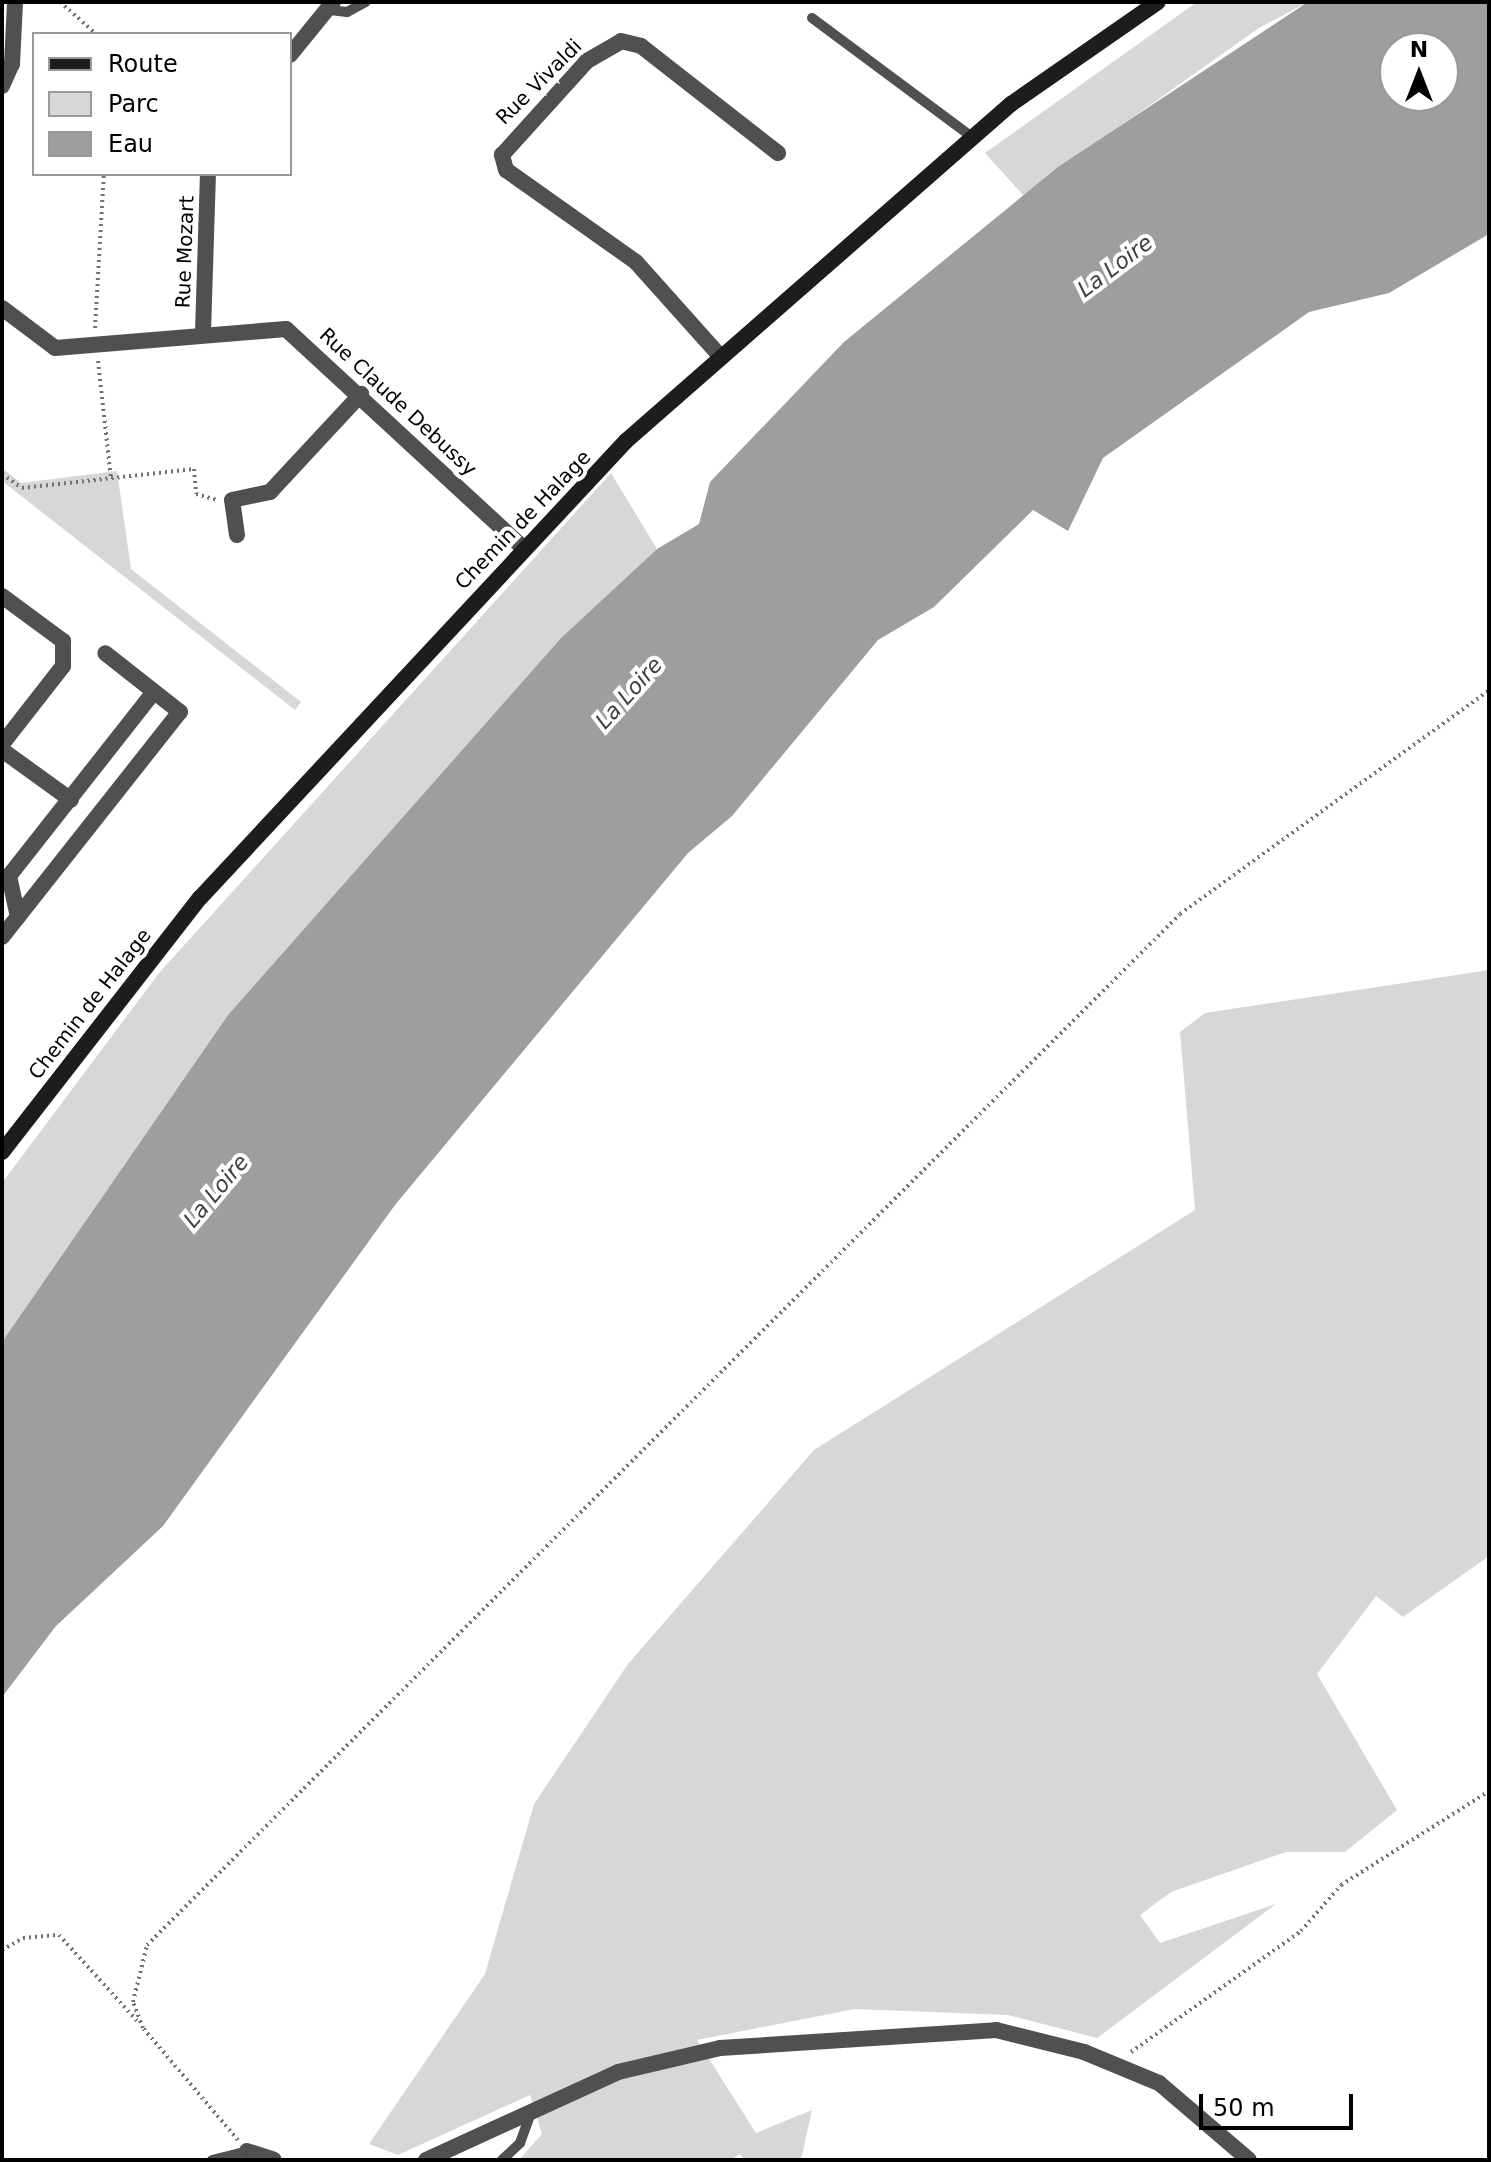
<!DOCTYPE html>
<style>
body{margin:0}
#map{position:relative;width:1491px;height:2162px;overflow:hidden;background:#fff;font-family:"DejaVu Sans",sans-serif}
div>[style]{position:absolute}
.green>*{inset:0;background:#d7d7d7}
.water>*{inset:0;background:#9e9e9e}
.path>*{height:4px;margin-top:-2px;transform-origin:0;background:repeating-linear-gradient(90deg,#727272 0 2px,transparent 0 6px)}
.service>*{height:10px;margin:-5px;padding:0 5px;transform-origin:5px;border-radius:5px;background:#505050}
.minor>*{height:16px;margin:-8px;padding:0 8px;transform-origin:8px;border-radius:8px;background:#505050}
.secondary>*{height:16px;margin:-8px;padding:0 8px;transform-origin:8px;border-radius:8px;background:#1d1d1d}
span{translate:-50% -50%;white-space:nowrap;text-align:center;line-height:1.15;-webkit-text-stroke:8px #fff;paint-order:stroke}
.street-label{font-size:20px;color:#000}
.water-label{font-size:22px;color:#3f3f3f;font-style:italic}
.frame{position:absolute;inset:0;border:4px solid #000;pointer-events:none}
.legend{position:absolute;left:32px;top:32px;width:260px;height:144px;box-sizing:border-box;background:#fff;border:2px solid #999;margin:0;padding:10px 14px;list-style:none;font-size:24px;color:#000}
.legend li{display:flex;align-items:center;gap:16px;height:40px}
.legend b{width:40px;border:2px solid #999}
.north{position:absolute;left:1379px;top:32px;width:80px;height:80px;box-sizing:border-box;background:#fff;border:2px solid #999;border-radius:50%;rotate:0deg;font-size:22px;font-weight:700;line-height:32px;text-align:center;color:#000}
.north::after{content:'';display:block;margin:auto;width:28px;height:36px;background:#000;clip-path:polygon(50% 0,100% 100%,50% 72%,0 100%)}
.scale{position:absolute;left:1199px;top:2094px;width:154px;height:36px;box-sizing:border-box;border:4px solid #000;border-top:0;padding-left:10px;font-size:24px;line-height:28px;white-space:nowrap;color:#000;-webkit-text-stroke:6px #fff;paint-order:stroke}
</style>
<div id="map">
<div class="green">
<div style="clip-path:polygon(1197px 2px,1308px 2px,1259px 28px,1023px 195px,985px 153px)"></div>
<div style="clip-path:polygon(2px 468px,21px 483px,117px 471px,131px 569px,301px 702px,295px 710px,2px 481px)"></div>
<div style="clip-path:polygon(611px 473px,657px 549px,561px 638px,228px 1015px,2px 1342px,2px 1183px,159px 973px)"></div>
<div style="clip-path:polygon(1489px 970px,1489px 1556px,1403px 1617px,1376px 1596px,1317px 1674px,1397px 1810px,1345px 1852px,1286px 1852px,1171px 1892px,1140px 1915px,1160px 1943px,1276px 1904px,1097px 2038px,1008px 2015px,855px 2009px,697px 2040px,756px 2133px,812px 2110px,801px 2160px,744px 2160px,740px 2154px,730px 2160px,519px 2160px,542px 2134px,530px 2095px,398px 2155px,369px 2144px,485px 1974px,534px 1804px,628px 1664px,814px 1450px,1195px 1210px,1180px 1032px,1205px 1013px)"></div>
</div>
<div class="water">
<div style="clip-path:polygon(evenodd,1308px 2px,1489px 2px,1489px 234px,1389px 293px,1309px 312px,1103px 458px,1068px 531px,1033px 510px,934px 607px,878px 640px,732px 816px,688px 853px,395px 1205px,163px 1526px,56px 1626px,2px 1697px,2px 1342px,228px 1015px,561px 638px,657px 549px,699px 524px,710px 482px,844px 342px,1058px 167px,1308px 2px,1395px 48px,1443px 48px,1443px 96px,1395px 96px,1395px 48px)"></div>
</div>
<div class="path">
<div style="left:60px;top:2px;width:48px;rotate:41.6deg"></div>
<div style="left:95px;top:328px;width:154px;rotate:-86.7deg"></div>
<div style="left:98px;top:361px;width:118px;rotate:83.7deg"></div>
<div style="left:2px;top:474px;width:24px;rotate:35deg"></div>
<div style="left:22px;top:488px;width:173px;rotate:-6.3deg"></div>
<div style="left:194px;top:469px;width:25px;rotate:85deg"></div>
<div style="left:196px;top:494px;width:22px;rotate:16deg"></div>
<div style="left:2px;top:1950px;width:24px;rotate:-30deg"></div>
<div style="left:23px;top:1938px;width:36px;rotate:-5deg"></div>
<div style="left:59px;top:1935px;width:119px;rotate:47.7deg"></div>
<div style="left:1131px;top:2052px;width:209px;rotate:-35.4deg"></div>
<div style="left:1301px;top:1931px;width:61px;rotate:-49deg"></div>
<div style="left:1341px;top:1885px;width:175px;rotate:-32.4deg"></div>
<div style="left:238px;top:2140px;width:147px;rotate:-130.3deg"></div>
<div style="left:143px;top:2028px;width:28px;rotate:-111deg"></div>
<div style="left:133px;top:2002px;width:59px;rotate:-76.2deg"></div>
<div style="left:147px;top:1945px;width:1459px;rotate:-44.94deg"></div>
<div style="left:1180px;top:914px;width:382px;rotate:-35.9deg"></div>
</div>
<div class="service">
<div style="left:330px;top:10px;width:17px;rotate:7deg"></div>
<div style="left:347px;top:12px;width:21px;rotate:-28deg"></div>
<div style="left:812px;top:18px;width:199px;rotate:36.6deg"></div>
<div style="left:212px;top:2160px;width:36px;rotate:-14deg"></div>
<div style="left:502px;top:2160px;width:25px;rotate:-43deg"></div>
<div style="left:520px;top:2143px;width:33px;rotate:-70deg"></div>
</div>
<div class="minor">
<div style="left:290px;top:55px;width:68px;rotate:-50.9deg"></div>
<div style="left:2px;top:86px;width:24px;rotate:-66deg"></div>
<div style="left:12px;top:64px;width:62px;rotate:-87.2deg"></div>
<div style="left:2px;top:308px;width:66px;rotate:37deg"></div>
<div style="left:55px;top:348px;width:232px;rotate:-4.7deg"></div>
<div style="left:286px;top:329px;width:324px;rotate:42.7deg"></div>
<div style="left:203px;top:332px;width:158px;rotate:-88.2deg"></div>
<div style="left:720px;top:356px;width:126px;rotate:-131.8deg"></div>
<div style="left:636px;top:262px;width:159px;rotate:-144.7deg"></div>
<div style="left:506px;top:170px;width:16px;rotate:-105deg"></div>
<div style="left:502px;top:155px;width:127px;rotate:-47.9deg"></div>
<div style="left:587px;top:61px;width:39px;rotate:-30deg"></div>
<div style="left:621px;top:41px;width:21px;rotate:14deg"></div>
<div style="left:641px;top:46px;width:174px;rotate:38deg"></div>
<div style="left:237px;top:535px;width:35px;rotate:-98deg"></div>
<div style="left:232px;top:500px;width:39px;rotate:-12deg"></div>
<div style="left:270px;top:492px;width:134px;rotate:-47.1deg"></div>
<div style="left:2px;top:596px;width:76px;rotate:36.4deg"></div>
<div style="left:63px;top:641px;width:25px;rotate:90deg"></div>
<div style="left:63px;top:666px;width:99px;rotate:128deg"></div>
<div style="left:2px;top:750px;width:85px;rotate:35.9deg"></div>
<div style="left:18px;top:917px;width:42px;rotate:-102.4deg"></div>
<div style="left:9px;top:876px;width:234px;rotate:-51.8deg"></div>
<div style="left:2px;top:937px;width:287px;rotate:-51.7deg"></div>
<div style="left:180px;top:712px;width:95px;rotate:-141.8deg"></div>
<div style="left:247px;top:2151px;width:28px;rotate:18deg"></div>
<div style="left:426px;top:2160px;width:211px;rotate:-24.6deg"></div>
<div style="left:618px;top:2072px;width:105px;rotate:-13.2deg"></div>
<div style="left:720px;top:2048px;width:277px;rotate:-3.7deg"></div>
<div style="left:996px;top:2030px;width:91px;rotate:14deg"></div>
<div style="left:1084px;top:2052px;width:81px;rotate:22.5deg"></div>
<div style="left:1159px;top:2083px;width:118px;rotate:40.5deg"></div>
</div>
<div class="secondary">
<div style="left:2px;top:1152px;width:322px;rotate:-52.1deg"></div>
<div style="left:200px;top:898px;width:625px;rotate:-47.01deg"></div>
<div style="left:626px;top:441px;width:512px;rotate:-41.2deg"></div>
<div style="left:1011px;top:104px;width:179px;rotate:-34.8deg"></div>
</div>
<div class="street-label">
<span style="left:539px;top:82px;rotate:-45deg">Rue Vivaldi</span>
<span style="left:185px;top:252px;rotate:-88deg">Rue Mozart</span>
<span style="left:398px;top:402px;rotate:43deg">Rue Claude Debussy</span>
<span style="left:523px;top:520px;rotate:-46deg">Chemin de Halage</span>
<span style="left:90px;top:1004px;rotate:-52deg">Chemin de Halage</span>
</div>
<div class="water-label">
<span style="left:1115px;top:266px;rotate:-37deg">La Loire</span>
<span style="left:629px;top:693px;rotate:-48deg">La Loire</span>
<span style="left:216px;top:1191px;rotate:-50deg">La Loire</span>
</div>
<div class="frame"></div>
<ul class="legend">
<li><b style="height:10px;background:#1d1d1d"></b>Route</li>
<li><b style="height:22px;background:#d7d7d7"></b>Parc</li>
<li><b style="height:22px;background:#9e9e9e"></b>Eau</li>
</ul>
<div class="north">N</div>
<div class="scale">50 m</div>
</div>
